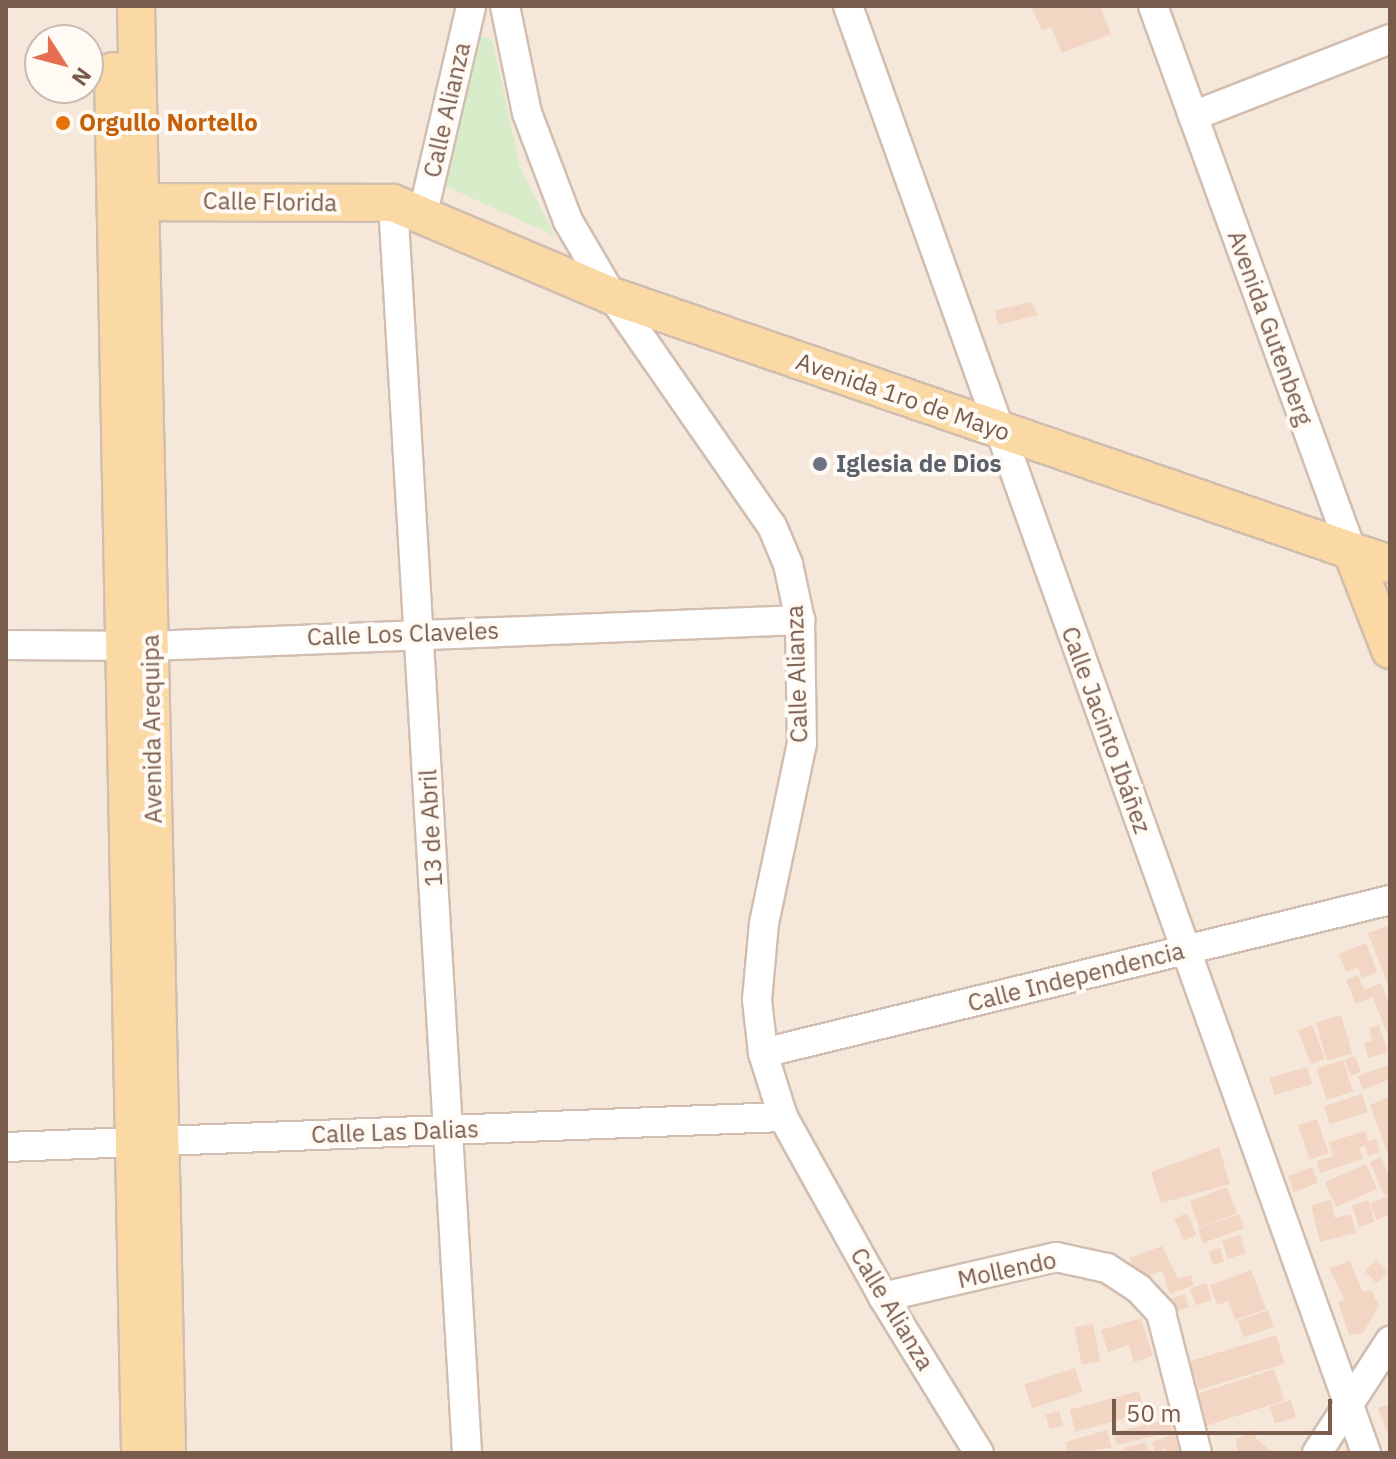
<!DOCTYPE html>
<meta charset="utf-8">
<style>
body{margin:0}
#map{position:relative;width:1396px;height:1459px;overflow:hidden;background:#fdf6ec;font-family:"IBM Plex Sans",sans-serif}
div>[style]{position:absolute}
.residential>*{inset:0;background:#f5e8da}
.green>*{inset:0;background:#d8ecc9}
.building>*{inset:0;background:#f3d5c3;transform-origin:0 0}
.roads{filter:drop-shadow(2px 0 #d1beb0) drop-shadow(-2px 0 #d1beb0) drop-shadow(0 2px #d1beb0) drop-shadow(0 -2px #d1beb0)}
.minor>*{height:28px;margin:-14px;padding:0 14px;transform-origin:14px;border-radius:14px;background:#fff}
.major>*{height:36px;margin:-18px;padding:0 18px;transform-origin:18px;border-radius:18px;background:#fbd9a5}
.dots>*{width:22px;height:22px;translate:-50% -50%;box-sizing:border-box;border:4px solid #fffaf3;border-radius:50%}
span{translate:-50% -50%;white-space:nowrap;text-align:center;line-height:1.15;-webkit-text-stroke:8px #fffaf3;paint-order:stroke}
.street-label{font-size:24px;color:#7a5c4d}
.food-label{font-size:24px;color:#c56008;font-weight:700}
.left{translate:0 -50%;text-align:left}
.worship-label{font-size:24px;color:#5b616d;font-weight:700}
.frame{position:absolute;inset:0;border:8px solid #7a5c4d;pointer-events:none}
.north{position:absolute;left:24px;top:24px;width:80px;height:80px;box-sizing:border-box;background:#fffaf3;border:2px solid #cabbb1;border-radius:50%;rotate:126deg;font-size:22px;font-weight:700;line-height:32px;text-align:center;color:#7a5c4d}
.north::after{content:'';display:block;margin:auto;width:28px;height:36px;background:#e76f51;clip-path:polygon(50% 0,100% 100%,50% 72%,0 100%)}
.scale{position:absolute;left:1112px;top:1399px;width:220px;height:36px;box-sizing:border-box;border:4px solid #7a5c4d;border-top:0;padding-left:10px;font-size:24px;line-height:28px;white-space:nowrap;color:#7a5c4d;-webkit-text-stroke:6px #fffaf3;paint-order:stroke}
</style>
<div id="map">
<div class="residential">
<div style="clip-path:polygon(evenodd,6px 6px,1390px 6px,1390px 1453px,6px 1453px,6px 6px,40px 40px,88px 40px,88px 88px,40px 88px,40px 40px)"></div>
</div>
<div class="green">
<div style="clip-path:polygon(480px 36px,492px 39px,520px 167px,555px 236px,439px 183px)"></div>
</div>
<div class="building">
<div style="clip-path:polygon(1036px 6px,1100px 6px,1111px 34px,1062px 53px,1051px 27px,1042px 31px,1032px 8px)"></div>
<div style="clip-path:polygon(1031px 302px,1038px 315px,998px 325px,995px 310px)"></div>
<div style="clip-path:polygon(1390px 925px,1390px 990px,1368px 933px)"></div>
<div style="clip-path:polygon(1366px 943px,1377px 972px,1362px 978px,1358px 968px,1346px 972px,1339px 954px)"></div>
<div style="clip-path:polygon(1358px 975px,1364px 990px,1381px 983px,1390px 1006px,1390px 1041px,1373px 997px,1356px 1004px,1346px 980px)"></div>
<div style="left:1341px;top:1015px;width:40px;height:26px;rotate:74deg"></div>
<div style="left:1312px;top:1025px;width:36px;height:15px;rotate:69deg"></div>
<div style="clip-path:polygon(1379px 1025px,1388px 1052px,1368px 1058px,1364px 1043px,1372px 1041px,1369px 1028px)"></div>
<div style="left:1355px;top:1056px;width:17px;height:11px;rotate:69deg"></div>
<div style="left:1343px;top:1060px;width:33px;height:28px;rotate:72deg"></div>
<div style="clip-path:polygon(1390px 1064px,1390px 1079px,1363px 1090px,1358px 1076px)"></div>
<div style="left:1307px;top:1067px;width:18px;height:39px;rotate:74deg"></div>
<div style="left:1362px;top:1094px;width:19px;height:40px;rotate:72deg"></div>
<div style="clip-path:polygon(1389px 1097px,1390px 1099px,1390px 1160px,1370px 1105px)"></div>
<div style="left:1317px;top:1119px;width:36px;height:20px;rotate:71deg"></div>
<div style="clip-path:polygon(1365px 1131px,1368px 1141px,1376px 1139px,1380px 1152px,1368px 1156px,1365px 1146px,1359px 1148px,1363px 1159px,1320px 1173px,1317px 1161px,1333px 1156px,1329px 1142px)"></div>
<div style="clip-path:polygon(1219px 1147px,1230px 1184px,1161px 1203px,1151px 1172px)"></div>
<div style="clip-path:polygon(1381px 1157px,1390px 1178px,1390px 1193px,1384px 1195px,1370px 1162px)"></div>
<div style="left:1366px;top:1164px;width:27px;height:45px;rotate:66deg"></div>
<div style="left:1312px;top:1167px;width:17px;height:26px;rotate:69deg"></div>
<div style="left:1227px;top:1187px;width:28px;height:40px;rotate:69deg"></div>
<div style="clip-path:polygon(1390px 1195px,1390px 1214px,1377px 1220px,1370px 1204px)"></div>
<div style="clip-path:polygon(1331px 1200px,1335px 1218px,1351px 1214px,1356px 1233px,1320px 1242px,1311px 1205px)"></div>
<div style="left:1368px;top:1200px;width:23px;height:17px;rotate:72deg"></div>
<div style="left:1187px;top:1213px;width:24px;height:14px;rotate:66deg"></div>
<div style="left:1239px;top:1214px;width:15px;height:44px;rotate:70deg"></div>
<div style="left:1240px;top:1235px;width:19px;height:19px;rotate:72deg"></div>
<div style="clip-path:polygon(1162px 1246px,1178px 1279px,1191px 1275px,1194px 1285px,1170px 1294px,1162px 1271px,1137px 1279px,1130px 1258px)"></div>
<div style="left:1220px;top:1248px;width:14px;height:12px;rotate:73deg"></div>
<div style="left:1376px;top:1260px;width:17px;height:16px;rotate:45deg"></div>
<div style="clip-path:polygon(1350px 1261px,1363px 1292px,1371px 1290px,1379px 1306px,1363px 1333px,1349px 1335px,1338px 1302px,1345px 1300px,1329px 1268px)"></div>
<div style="clip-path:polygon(1251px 1270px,1266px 1309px,1235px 1320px,1228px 1301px,1217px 1305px,1210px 1285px)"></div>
<div style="left:1206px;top:1283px;width:18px;height:17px;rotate:71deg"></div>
<div style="left:1185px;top:1294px;width:14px;height:15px;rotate:73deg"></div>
<div style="left:1268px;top:1310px;width:18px;height:32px;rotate:71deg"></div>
<div style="clip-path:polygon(1141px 1318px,1153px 1356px,1134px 1362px,1129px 1345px,1108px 1352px,1101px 1330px)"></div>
<div style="left:1093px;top:1324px;width:38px;height:19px;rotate:79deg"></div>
<div style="left:1276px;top:1335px;width:30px;height:90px;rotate:73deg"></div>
<div style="left:1075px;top:1368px;width:25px;height:53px;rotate:72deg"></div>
<div style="left:1274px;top:1369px;width:33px;height:94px;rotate:72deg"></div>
<div style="left:1139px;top:1391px;width:23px;height:72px;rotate:75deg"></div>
<div style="left:1291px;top:1400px;width:18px;height:22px;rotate:74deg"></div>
<div style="clip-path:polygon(1390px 1404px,1390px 1440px,1378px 1408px)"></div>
<div style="left:1059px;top:1411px;width:15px;height:14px;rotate:74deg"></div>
<div style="left:1170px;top:1419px;width:13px;height:58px;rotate:77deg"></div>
<div style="clip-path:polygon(1107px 1430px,1112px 1448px,1068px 1453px,1065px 1442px)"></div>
<div style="clip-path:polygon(1255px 1430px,1256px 1438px,1273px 1453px,1238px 1453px,1236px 1439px)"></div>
<div style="clip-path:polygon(1174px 1434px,1181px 1453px,1167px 1453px,1165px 1448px,1155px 1452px,1152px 1442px)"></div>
<div style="clip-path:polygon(1146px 1442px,1148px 1450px,1126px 1453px,1124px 1448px)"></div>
</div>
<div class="roads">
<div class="minor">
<div style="left:505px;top:6px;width:109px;rotate:78.4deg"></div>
<div style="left:527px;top:113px;width:116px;rotate:69.2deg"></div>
<div style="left:568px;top:221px;width:87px;rotate:59.6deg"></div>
<div style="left:612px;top:296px;width:280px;rotate:55.2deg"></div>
<div style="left:772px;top:526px;width:41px;rotate:67.2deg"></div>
<div style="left:788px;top:564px;width:57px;rotate:77.9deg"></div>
<div style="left:800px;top:620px;width:123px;rotate:89.1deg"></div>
<div style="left:802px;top:743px;width:184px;rotate:101.9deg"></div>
<div style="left:764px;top:923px;width:77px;rotate:95.2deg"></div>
<div style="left:757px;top:1000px;width:53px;rotate:83.5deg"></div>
<div style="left:763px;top:1053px;width:67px;rotate:72.6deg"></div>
<div style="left:783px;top:1117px;width:206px;rotate:60.9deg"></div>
<div style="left:883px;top:1297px;width:183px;rotate:58.4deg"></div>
<div style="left:848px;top:6px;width:1537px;rotate:70.3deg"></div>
<div style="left:1153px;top:6px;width:581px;rotate:69.97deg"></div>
<div style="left:1193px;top:116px;width:212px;rotate:-21.3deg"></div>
<div style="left:393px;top:203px;width:1252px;rotate:86.61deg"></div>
<div style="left:423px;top:213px;width:212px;rotate:-76.9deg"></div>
<div style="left:6px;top:645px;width:144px;rotate:0.4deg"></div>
<div style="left:150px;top:646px;width:651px;rotate:-2.29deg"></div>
<div style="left:763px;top:1053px;width:645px;rotate:-13.71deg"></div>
<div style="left:6px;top:1147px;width:778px;rotate:-2.21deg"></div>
<div style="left:883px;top:1297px;width:178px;rotate:-13deg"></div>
<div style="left:1056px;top:1257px;width:52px;rotate:12.2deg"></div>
<div style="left:1107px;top:1268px;width:38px;rotate:33deg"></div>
<div style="left:1139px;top:1289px;width:33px;rotate:47deg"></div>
<div style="left:1161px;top:1313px;width:145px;rotate:75.6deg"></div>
<div style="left:1317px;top:1453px;width:134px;rotate:-56.9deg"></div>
</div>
<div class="major">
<div style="left:136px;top:6px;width:1447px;rotate:88.77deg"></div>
<div style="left:113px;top:71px;width:1382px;rotate:88.88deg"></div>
<div style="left:116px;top:202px;width:277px;rotate:0.2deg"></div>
<div style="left:393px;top:203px;width:238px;rotate:23deg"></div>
<div style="left:612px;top:296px;width:823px;rotate:19.01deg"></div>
<div style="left:1352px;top:552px;width:105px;rotate:68.8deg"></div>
</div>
</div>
<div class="dots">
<div style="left:63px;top:123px;background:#e8710a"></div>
<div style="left:820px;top:464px;background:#6b7280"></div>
</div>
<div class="street-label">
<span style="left:447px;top:110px;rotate:-77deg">Calle Alianza</span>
<span style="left:270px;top:202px;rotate:1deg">Calle Florida</span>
<span style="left:1270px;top:328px;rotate:70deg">Avenida Gutenberg</span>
<span style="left:903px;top:397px;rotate:19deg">Avenida 1ro de Mayo</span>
<span style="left:403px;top:634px;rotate:-2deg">Calle Los Claveles</span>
<span style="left:797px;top:674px;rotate:-92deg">Calle Alianza</span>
<span style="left:152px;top:729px;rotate:-91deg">Avenida Arequipa</span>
<span style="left:1106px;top:730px;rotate:70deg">Calle Jacinto Ibáñez</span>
<span style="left:431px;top:828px;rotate:-93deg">13 de Abril</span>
<span style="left:1076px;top:977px;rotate:-14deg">Calle Independencia</span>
<span style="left:395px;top:1132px;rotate:-2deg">Calle Las Dalias</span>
<span style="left:1007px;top:1270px;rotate:-12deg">Mollendo</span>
<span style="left:892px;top:1309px;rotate:59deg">Calle Alianza</span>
</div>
<div class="food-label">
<span class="left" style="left:79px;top:123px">Orgullo Nortello</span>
</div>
<div class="worship-label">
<span class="left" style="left:836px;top:464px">Iglesia de Dios</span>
</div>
<div class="frame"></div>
<div class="north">N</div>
<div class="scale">50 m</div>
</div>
